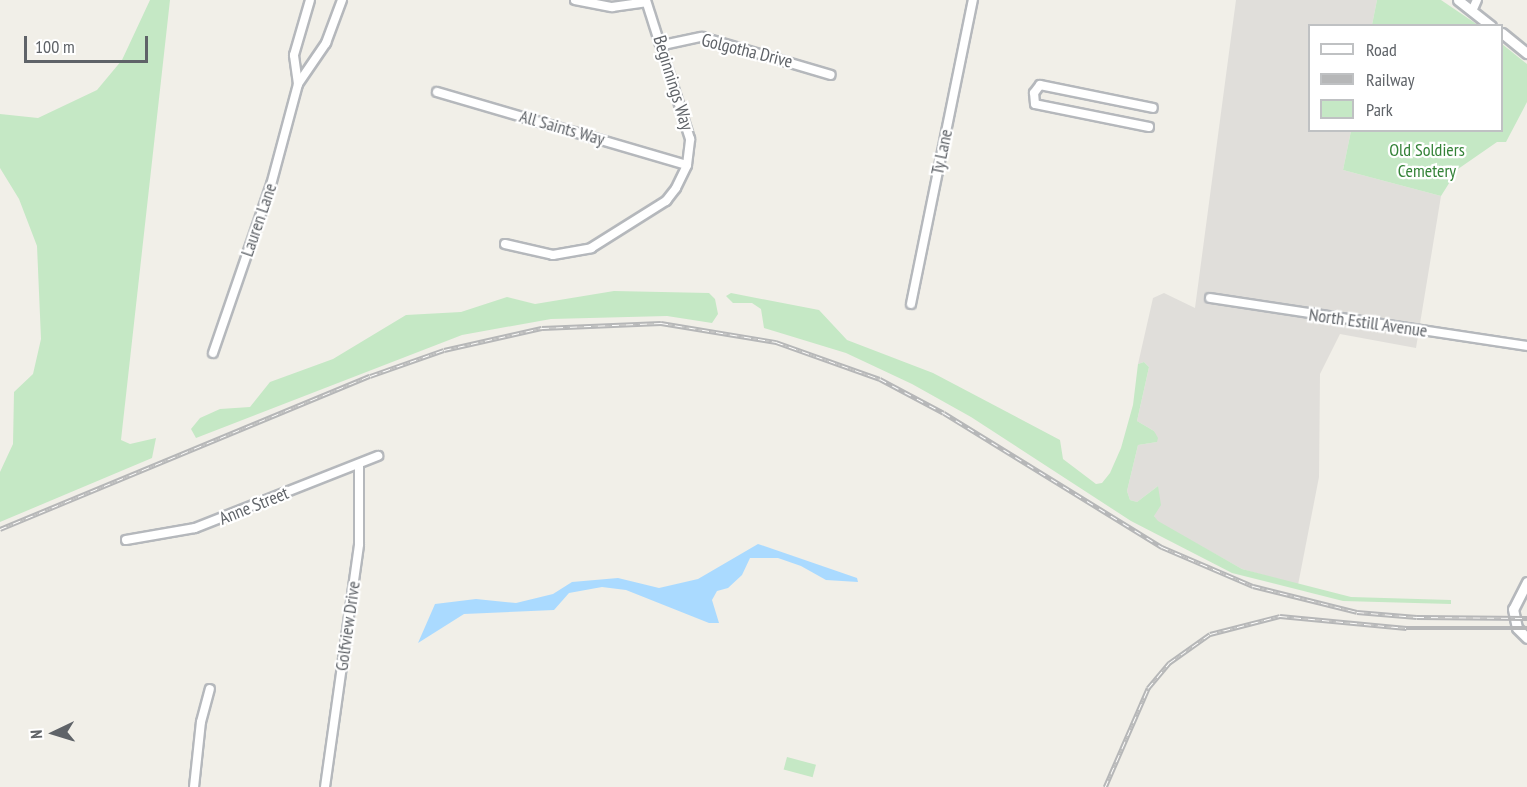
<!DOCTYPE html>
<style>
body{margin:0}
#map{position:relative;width:1527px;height:787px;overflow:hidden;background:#f1efe8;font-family:"PT Sans Narrow",sans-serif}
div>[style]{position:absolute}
.industrial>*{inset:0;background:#e0deda}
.green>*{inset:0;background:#c5e8c5;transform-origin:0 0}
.water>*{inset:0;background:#aadaff}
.roads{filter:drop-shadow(2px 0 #b5b8bc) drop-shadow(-2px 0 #b5b8bc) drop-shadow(0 2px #b5b8bc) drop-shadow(0 -2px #b5b8bc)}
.minor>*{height:8px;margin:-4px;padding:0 4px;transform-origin:4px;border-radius:4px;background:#fff}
.tertiary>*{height:9px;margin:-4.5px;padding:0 4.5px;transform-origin:4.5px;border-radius:4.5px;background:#fff}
.rail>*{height:4.5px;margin-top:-2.25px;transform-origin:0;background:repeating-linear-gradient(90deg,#fff 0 7px,#b6b7b8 0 14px);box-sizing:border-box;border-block:2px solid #b6b7b8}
span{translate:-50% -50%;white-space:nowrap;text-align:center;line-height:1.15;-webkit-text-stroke:4.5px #fff;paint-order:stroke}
.street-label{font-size:18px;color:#5f6368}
.park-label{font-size:18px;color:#348238}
.legend{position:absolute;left:1308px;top:24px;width:195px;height:108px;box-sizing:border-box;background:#fff;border:2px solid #bfc1c3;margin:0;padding:8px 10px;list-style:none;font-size:18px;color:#5f6368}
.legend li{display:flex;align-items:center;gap:12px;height:30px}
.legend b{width:30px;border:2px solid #bfc1c3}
.north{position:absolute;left:24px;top:703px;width:60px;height:60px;-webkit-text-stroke:4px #fff;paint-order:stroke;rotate:266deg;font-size:16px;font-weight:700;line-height:24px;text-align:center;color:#5f6368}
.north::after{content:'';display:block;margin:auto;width:21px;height:27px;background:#5f6368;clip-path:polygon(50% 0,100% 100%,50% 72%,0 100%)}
.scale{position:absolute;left:24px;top:36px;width:124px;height:27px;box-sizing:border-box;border:3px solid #5f6368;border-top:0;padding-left:8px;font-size:18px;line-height:21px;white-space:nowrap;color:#5f6368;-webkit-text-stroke:4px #fff;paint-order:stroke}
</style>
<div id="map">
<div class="industrial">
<div style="clip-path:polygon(1236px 0,1377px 0,1372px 25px,1310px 26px,1310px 130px,1351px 131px,1343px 170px,1441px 196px,1416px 348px,1340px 334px,1320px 374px,1319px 477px,1298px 585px,1242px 569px,1158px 522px,1154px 516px,1158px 486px,1137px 502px,1130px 500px,1127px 491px,1138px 445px,1157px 442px,1154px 431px,1137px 421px,1149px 367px,1144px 362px,1138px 364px,1153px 298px,1164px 293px,1195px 308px)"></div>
</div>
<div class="green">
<div style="clip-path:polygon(150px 0,170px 0,121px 440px,130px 444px,156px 438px,152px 458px,0 522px,0 472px,13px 444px,14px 392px,33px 374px,41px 339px,37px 246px,19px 199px,0 168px,0 114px,38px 118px,97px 90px,122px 60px)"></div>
<div style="clip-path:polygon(1377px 0,1441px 0,1478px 25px,1372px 25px)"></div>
<div style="clip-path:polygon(1502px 44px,1527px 64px,1527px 102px,1506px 142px,1497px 142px,1458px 169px,1441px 196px,1343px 170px,1351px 131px,1502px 130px)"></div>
<div style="clip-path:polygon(614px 291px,709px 293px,715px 299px,718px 314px,712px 323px,667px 316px,551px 319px,462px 335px,196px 438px,191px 429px,200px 418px,220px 409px,250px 407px,270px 382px,333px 359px,406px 315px,461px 312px,507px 297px,535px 304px)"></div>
<div style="clip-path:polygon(731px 293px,819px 310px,847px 340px,933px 373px,1060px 440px,1063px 459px,1096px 484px,1102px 483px,1110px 473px,1121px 448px,1133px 405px,1138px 364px,1144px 362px,1149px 367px,1137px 421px,1154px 431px,1158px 438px,1157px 442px,1138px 445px,1127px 491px,1130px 500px,1137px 502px,1158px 486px,1161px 505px,1154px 516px,1158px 521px,1242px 569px,1351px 597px,1451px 600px,1451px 604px,1343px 601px,1232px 573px,1131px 521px,971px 417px,912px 384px,846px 353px,764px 328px,761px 309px,752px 303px,733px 303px,726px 296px)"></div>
<div style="left:787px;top:757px;width:30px;height:13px;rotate:15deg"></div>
</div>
<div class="water">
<div style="clip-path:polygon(758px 544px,857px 578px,858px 582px,826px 580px,801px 566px,778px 558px,750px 558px,742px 575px,728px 588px,717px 591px,712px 600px,719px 623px,709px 623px,626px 590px,602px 587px,569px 593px,554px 610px,464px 614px,418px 643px,435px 604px,476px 599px,516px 603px,553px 594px,572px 582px,618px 578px,659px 588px,698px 579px)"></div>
</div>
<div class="roads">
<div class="minor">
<div style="left:575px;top:0;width:38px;rotate:11deg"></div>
<div style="left:612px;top:7px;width:34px;rotate:-8deg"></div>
<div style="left:1472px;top:11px;width:12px;rotate:-66deg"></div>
<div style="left:663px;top:45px;width:40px;rotate:-12deg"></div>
<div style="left:702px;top:37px;width:134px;rotate:16.4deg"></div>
<div style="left:298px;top:84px;width:29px;rotate:-98deg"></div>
<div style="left:294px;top:55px;width:57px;rotate:-73.8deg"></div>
<div style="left:437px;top:92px;width:260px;rotate:16.3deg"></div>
<div style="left:1149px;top:127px;width:116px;rotate:-168.6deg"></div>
<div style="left:1035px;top:104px;width:11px;rotate:-95deg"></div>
<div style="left:1034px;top:93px;width:10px;rotate:-53deg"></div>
<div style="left:1040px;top:85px;width:115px;rotate:11.5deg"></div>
<div style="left:505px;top:244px;width:49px;rotate:12.9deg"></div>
<div style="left:553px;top:255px;width:39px;rotate:-10deg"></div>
<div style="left:591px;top:248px;width:89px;rotate:-32.1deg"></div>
<div style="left:666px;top:201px;width:16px;rotate:-52deg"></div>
<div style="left:676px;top:188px;width:25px;rotate:-64deg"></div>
<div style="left:687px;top:165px;width:26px;rotate:-83deg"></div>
<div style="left:690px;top:139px;width:146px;rotate:-107.6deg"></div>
<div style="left:1210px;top:298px;width:321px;rotate:8.6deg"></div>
<div style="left:911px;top:304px;width:310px;rotate:-78.5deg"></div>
<div style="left:213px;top:353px;width:178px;rotate:-71deg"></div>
<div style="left:271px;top:185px;width:105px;rotate:-75deg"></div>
<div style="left:298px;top:84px;width:50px;rotate:-55.7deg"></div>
<div style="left:326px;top:43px;width:46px;rotate:-69.6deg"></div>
<div style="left:126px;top:540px;width:70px;rotate:-9.9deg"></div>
<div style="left:195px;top:528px;width:197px;rotate:-21.5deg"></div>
<div style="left:194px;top:787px;width:65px;rotate:-83.9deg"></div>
<div style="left:201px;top:722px;width:34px;rotate:-75deg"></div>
<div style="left:325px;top:787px;width:245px;rotate:-82deg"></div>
<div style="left:359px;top:544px;width:80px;rotate:-90deg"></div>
</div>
<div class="tertiary">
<div style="left:1458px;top:0;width:42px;rotate:38.2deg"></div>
<div style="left:1502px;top:33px;width:32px;rotate:39deg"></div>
<div style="left:1527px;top:582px;width:30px;rotate:117deg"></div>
<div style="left:1513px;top:609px;width:19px;rotate:78deg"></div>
<div style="left:1517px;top:628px;width:14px;rotate:45deg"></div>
</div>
</div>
<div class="rail">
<div style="left:0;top:529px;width:400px;rotate:-22.5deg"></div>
<div style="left:370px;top:376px;width:78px;rotate:-19.4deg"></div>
<div style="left:444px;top:350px;width:100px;rotate:-12.7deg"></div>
<div style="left:542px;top:328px;width:119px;rotate:-2.4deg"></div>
<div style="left:661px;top:323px;width:117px;rotate:9.4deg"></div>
<div style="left:776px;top:342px;width:110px;rotate:19.6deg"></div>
<div style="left:880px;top:379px;width:72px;rotate:28deg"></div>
<div style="left:944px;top:413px;width:256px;rotate:31.6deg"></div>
<div style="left:1162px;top:547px;width:99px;rotate:23.2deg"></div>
<div style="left:1253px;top:586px;width:107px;rotate:14deg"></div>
<div style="left:1357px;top:612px;width:60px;rotate:4.8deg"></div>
<div style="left:1417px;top:617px;width:110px;rotate:0.5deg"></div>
<div style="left:1105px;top:787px;width:108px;rotate:-66.5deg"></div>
<div style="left:1148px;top:688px;width:33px;rotate:-50deg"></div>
<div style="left:1169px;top:663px;width:50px;rotate:-35.3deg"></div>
<div style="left:1210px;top:634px;width:72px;rotate:-14.4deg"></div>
<div style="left:1280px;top:616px;width:127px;rotate:5.4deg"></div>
<div style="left:1406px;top:628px;width:121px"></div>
</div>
<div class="street-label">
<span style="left:747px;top:51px;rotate:14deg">Golgotha Drive</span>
<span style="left:673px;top:83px;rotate:73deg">Beginnings Way</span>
<span style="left:562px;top:128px;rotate:16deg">All Saints Way</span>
<span style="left:942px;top:152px;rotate:-78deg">Ty Lane</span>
<span style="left:259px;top:220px;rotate:-71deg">Lauren Lane</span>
<span style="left:1368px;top:323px;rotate:8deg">North Estill Avenue</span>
<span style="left:254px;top:506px;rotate:-22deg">Anne Street</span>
<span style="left:348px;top:626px;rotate:-82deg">Golfview Drive</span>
</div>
<div class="park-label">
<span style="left:1427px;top:161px">Old Soldiers<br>Cemetery</span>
</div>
<ul class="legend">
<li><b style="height:8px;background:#fff"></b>Road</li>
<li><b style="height:8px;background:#b6b7b8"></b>Railway</li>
<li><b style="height:16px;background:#c5e8c5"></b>Park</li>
</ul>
<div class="north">N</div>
<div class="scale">100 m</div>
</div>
